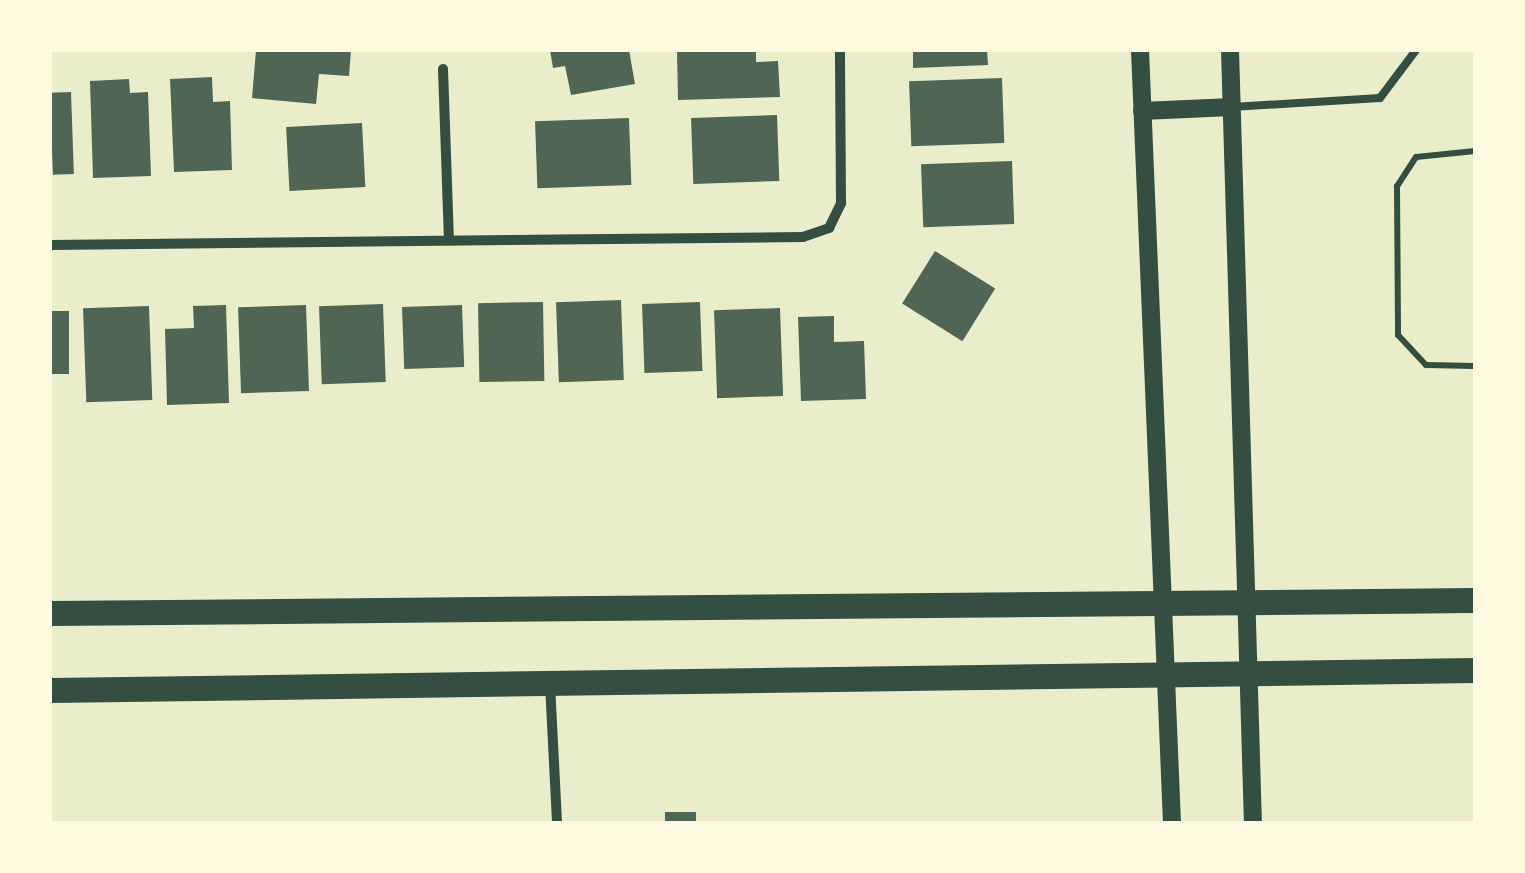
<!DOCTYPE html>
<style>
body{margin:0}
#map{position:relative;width:1525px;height:873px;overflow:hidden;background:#e9edc9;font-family:"Fira Sans Condensed",sans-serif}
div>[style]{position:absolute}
.building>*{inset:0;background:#4f6655;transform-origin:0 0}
.path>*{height:6px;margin:-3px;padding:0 3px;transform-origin:3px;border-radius:3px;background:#344e41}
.service>*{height:8px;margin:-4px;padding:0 4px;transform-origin:4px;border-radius:4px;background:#344e41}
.minor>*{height:10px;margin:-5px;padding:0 5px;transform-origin:5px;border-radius:5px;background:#344e41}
.tertiary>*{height:18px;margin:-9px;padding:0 9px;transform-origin:9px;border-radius:9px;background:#344e41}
.primary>*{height:25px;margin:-12.5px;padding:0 12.5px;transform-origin:12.5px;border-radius:12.5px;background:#344e41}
span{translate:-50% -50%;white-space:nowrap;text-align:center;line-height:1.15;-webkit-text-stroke:9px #fefae0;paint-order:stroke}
.frame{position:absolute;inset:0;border:52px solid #fefae0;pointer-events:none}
</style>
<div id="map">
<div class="building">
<div style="clip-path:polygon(256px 50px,351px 50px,349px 76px,319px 74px,316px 104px,252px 98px)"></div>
<div style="clip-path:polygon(550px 50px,629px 50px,635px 84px,571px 95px,565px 66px,553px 68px)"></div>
<div style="clip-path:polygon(677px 50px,756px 50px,756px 62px,778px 61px,780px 97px,678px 100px)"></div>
<div style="clip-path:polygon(913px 50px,987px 50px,988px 65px,913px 68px)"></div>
<div style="clip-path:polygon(212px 77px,213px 102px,230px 101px,232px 170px,174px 172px,170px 79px)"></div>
<div style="left:1002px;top:78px;width:65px;height:93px;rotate:88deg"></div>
<div style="clip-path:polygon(129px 79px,130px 93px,148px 92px,151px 176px,93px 178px,90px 81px)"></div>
<div style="left:71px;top:92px;width:82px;height:21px;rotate:88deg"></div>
<div style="left:777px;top:115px;width:66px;height:86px;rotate:88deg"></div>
<div style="left:629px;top:118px;width:67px;height:94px;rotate:88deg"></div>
<div style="left:362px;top:123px;width:64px;height:76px;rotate:87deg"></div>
<div style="left:1012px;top:161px;width:63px;height:91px;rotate:88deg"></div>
<div style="left:935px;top:251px;width:71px;height:62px;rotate:32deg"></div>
<div style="left:621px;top:300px;width:80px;height:65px;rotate:88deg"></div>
<div style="left:543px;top:302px;width:79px;height:65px;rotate:89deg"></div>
<div style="left:700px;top:302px;width:69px;height:58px;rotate:88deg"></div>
<div style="left:383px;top:304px;width:78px;height:64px;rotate:88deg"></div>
<div style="clip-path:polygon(226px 305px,229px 403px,167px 405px,165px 329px,194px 328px,193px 306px)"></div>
<div style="left:306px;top:305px;width:86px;height:68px;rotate:88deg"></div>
<div style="left:462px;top:305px;width:62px;height:60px;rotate:88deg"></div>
<div style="left:149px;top:306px;width:94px;height:66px;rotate:88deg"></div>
<div style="left:780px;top:308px;width:88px;height:66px;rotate:88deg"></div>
<div style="left:50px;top:311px;width:19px;height:63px"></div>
<div style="clip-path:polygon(834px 316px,834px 342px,864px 341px,866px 399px,801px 401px,798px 317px)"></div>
<div style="left:665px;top:812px;width:31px;height:11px"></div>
</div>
<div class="path">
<div style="left:1475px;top:151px;width:59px;rotate:174.2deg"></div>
<div style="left:1416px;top:157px;width:35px;rotate:123deg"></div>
<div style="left:1397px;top:186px;width:149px;rotate:89.6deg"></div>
<div style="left:1398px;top:335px;width:41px;rotate:47deg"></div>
<div style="left:1426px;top:365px;width:49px;rotate:1.2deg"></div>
</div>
<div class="service">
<div style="left:1232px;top:107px;width:148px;rotate:-3.5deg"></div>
<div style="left:1380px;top:98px;width:60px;rotate:-53.1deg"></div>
</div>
<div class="minor">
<div style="left:443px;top:69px;width:169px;rotate:88deg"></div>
<div style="left:50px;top:245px;width:753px;rotate:-0.61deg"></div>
<div style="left:803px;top:237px;width:28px;rotate:-19deg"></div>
<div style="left:829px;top:228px;width:28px;rotate:-64deg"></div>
<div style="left:841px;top:203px;width:153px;rotate:-90.4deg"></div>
<div style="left:550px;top:684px;width:139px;rotate:87.1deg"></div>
</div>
<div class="tertiary">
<div style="left:1140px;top:50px;width:774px;rotate:87.63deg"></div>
<div style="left:1230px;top:50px;width:773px;rotate:88.3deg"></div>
<div style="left:1142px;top:111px;width:90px;rotate:-2.5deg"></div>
</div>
<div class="primary">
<div style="left:50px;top:613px;width:1425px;rotate:-0.52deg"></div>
<div style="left:50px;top:690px;width:1425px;rotate:-0.8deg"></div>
</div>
<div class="frame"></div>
</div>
